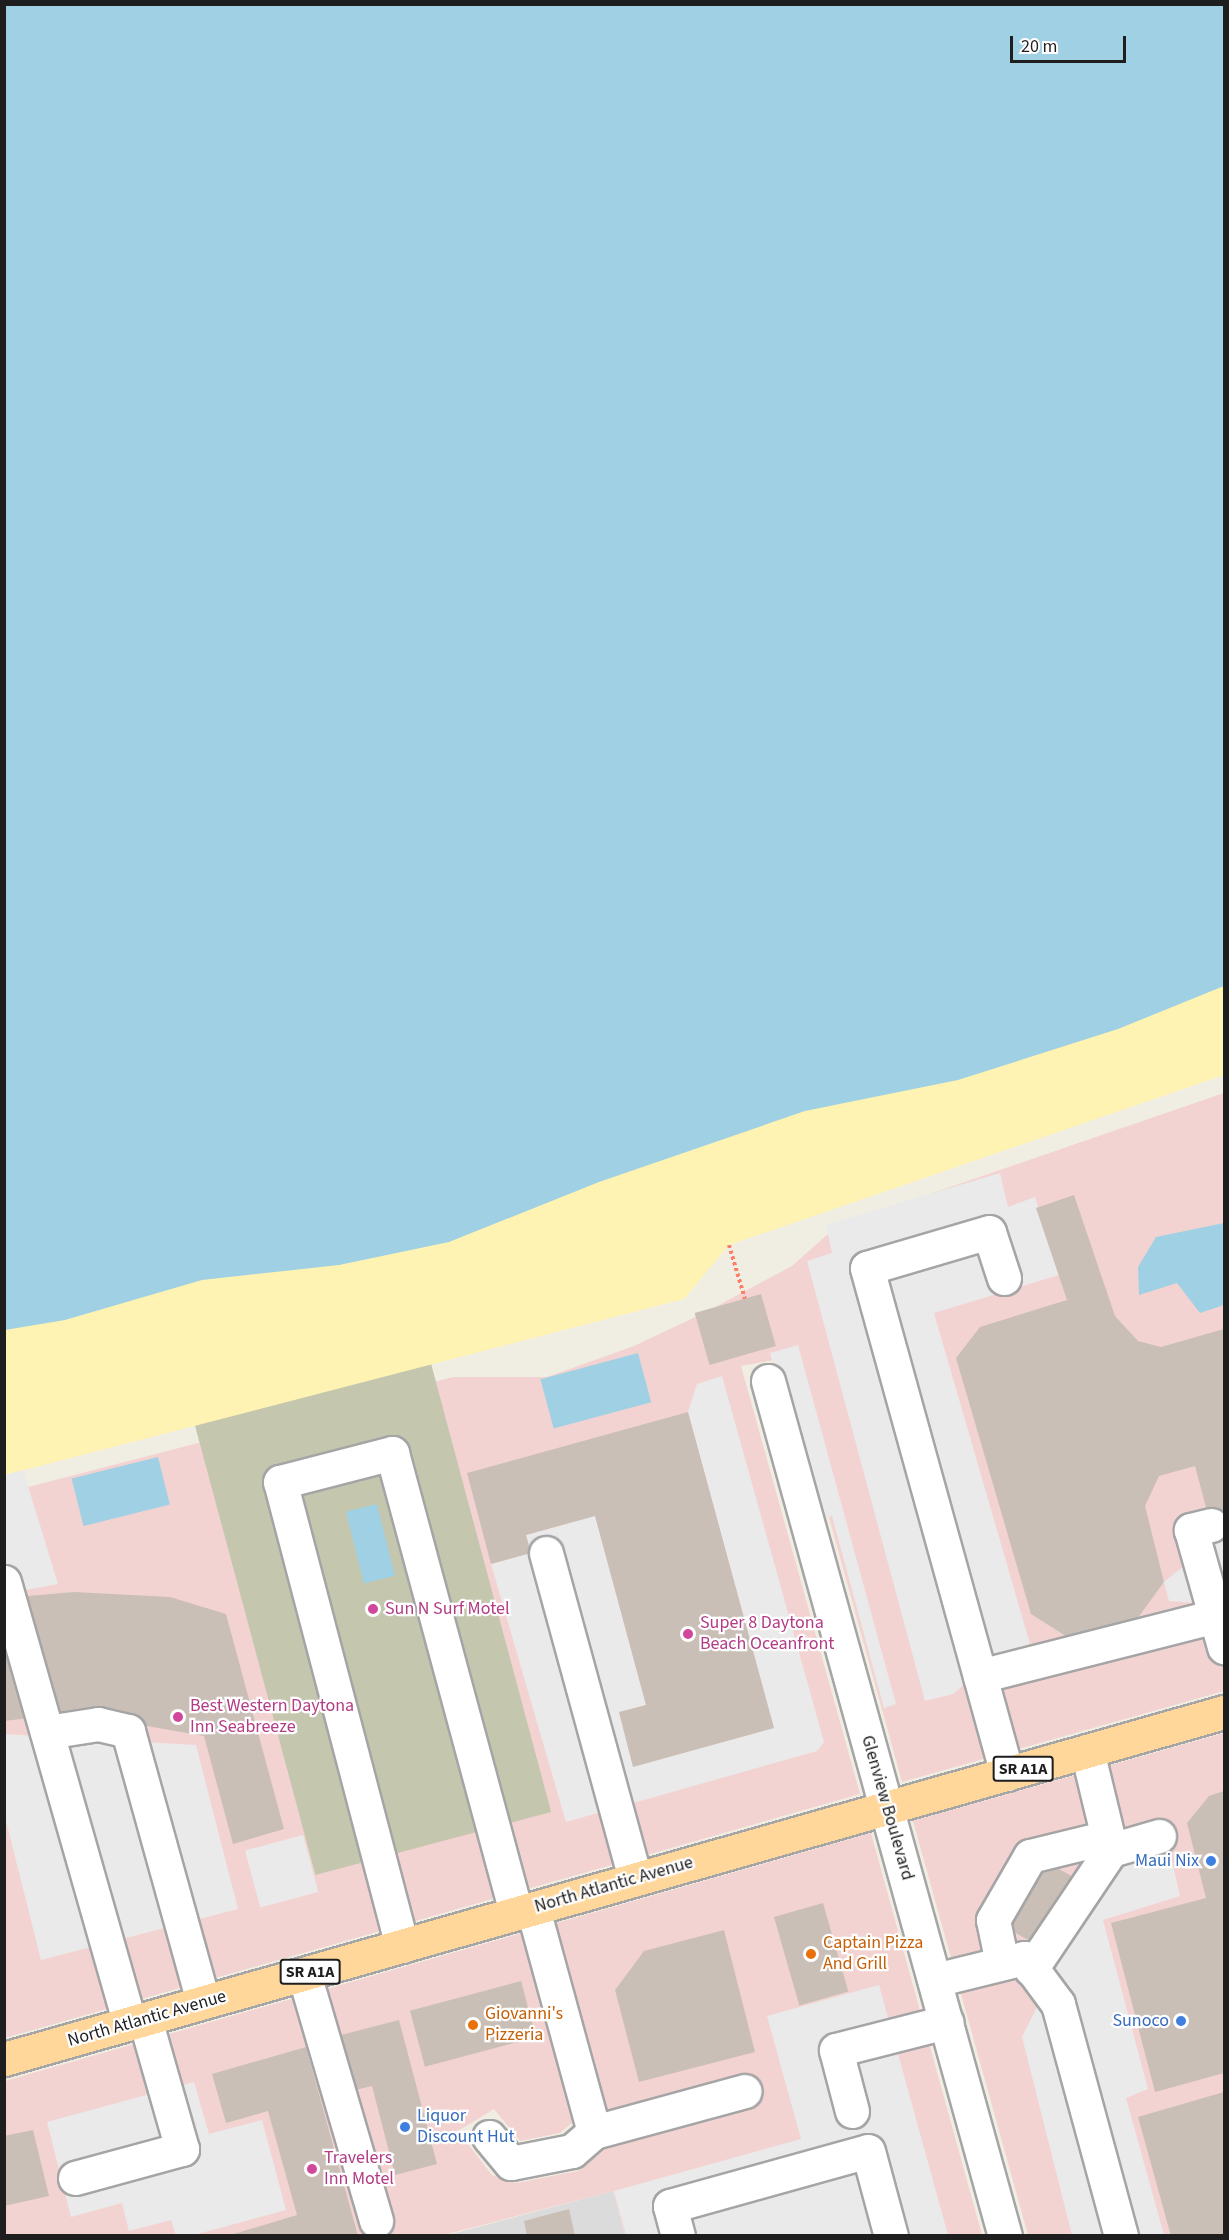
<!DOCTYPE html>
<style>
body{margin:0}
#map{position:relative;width:1229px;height:2240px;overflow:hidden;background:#f0ede3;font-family:"Source Sans 3",sans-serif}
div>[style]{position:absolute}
.residential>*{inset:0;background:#dcdbdb}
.commercial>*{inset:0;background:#f3d3d1}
.construction>*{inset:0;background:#c5c6ae;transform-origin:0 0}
.sand>*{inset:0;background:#fff3b3}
.parking>*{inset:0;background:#eaeaea;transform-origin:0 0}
.water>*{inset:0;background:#9fd0e3;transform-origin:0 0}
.building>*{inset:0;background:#c9bfb6;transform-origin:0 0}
.path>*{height:4px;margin-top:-2px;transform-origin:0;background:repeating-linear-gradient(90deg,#ff7c66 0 3px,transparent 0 6px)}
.roads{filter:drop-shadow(2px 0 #a5a5a5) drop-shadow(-2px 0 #a5a5a5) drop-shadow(0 2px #a5a5a5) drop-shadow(0 -2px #a5a5a5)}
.minor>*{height:33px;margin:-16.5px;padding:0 16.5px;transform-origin:16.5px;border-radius:16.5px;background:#fff}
.major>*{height:33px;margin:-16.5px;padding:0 16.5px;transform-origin:16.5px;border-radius:16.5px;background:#ffd79a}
.dots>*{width:16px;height:16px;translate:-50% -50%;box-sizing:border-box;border:3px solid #fff;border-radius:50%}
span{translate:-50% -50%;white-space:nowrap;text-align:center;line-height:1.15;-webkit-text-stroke:4.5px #fff;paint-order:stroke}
.shield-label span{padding:2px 4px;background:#fff;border:2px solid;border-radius:4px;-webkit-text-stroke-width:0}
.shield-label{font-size:16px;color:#1e1e1e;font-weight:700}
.hotel-label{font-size:18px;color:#b23c85}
.left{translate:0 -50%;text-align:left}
.street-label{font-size:18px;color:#1e1e1e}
.shop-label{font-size:18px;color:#366cbe}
.right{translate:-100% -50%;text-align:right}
.food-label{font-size:18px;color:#c56008}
.frame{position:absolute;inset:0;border:6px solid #1e1e1e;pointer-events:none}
.scale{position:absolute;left:1010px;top:36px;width:116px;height:27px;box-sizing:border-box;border:3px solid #1e1e1e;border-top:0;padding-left:8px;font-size:18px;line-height:21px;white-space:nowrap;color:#1e1e1e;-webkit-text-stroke:4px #fff;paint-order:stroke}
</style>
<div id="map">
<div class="residential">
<div style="clip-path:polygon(613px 2191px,625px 2235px,444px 2236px)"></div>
</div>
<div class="commercial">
<div style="clip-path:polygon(1224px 1093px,1224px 1691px,902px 1782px,785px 1358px,741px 1366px,860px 1794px,5px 2038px,5px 1493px,453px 1377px,547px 1377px,634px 1346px,704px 1313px,792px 1266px,837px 1226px)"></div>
<div style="clip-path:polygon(1224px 1733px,1224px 2235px,1028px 2235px,913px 1821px)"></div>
<div style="clip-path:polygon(evenodd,871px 1833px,982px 2235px,625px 2235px,613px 2191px,444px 2235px,5px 2236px,5px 2081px,871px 1833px,594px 2104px,626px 2133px,578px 2171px,516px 2183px,492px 2175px,458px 2131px,494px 2109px,520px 2141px,560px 2133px,594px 2104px)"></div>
</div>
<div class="construction">
<div style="left:429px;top:1356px;width:472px;height:244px;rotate:75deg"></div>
</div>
<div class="sand">
<div style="clip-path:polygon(1224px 595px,1224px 1075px,729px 1245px,684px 1299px,5px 1475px,5px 975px)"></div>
</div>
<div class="parking">
<div style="clip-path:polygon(1000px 1173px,1008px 1207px,1035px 1197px,1059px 1275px,934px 1313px,1030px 1644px,1003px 1652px,953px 1694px,925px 1701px,807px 1261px,832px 1253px,826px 1225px)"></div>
<div style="clip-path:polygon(798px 1345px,896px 1704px,884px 1708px,832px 1516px,815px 1520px,770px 1353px)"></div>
<div style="clip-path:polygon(722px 1376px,824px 1742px,817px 1751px,566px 1822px,491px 1564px,531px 1553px,526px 1535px,595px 1516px,646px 1705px,619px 1713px,633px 1766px,774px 1728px,688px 1412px,697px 1384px)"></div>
<div style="clip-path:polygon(23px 1470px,58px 1584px,5px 1594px,5px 1475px)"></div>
<div style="clip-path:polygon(1224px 1539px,1224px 1605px,1169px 1601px,1164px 1582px,1215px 1541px)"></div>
<div style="clip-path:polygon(4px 1734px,196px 1745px,238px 1909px,41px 1960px,5px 1817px)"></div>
<div style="clip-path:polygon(1162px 1818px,1180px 1896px,1103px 1920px,1148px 2089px,1126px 2098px,1164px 2235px,1072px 2235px,1022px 2037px,1095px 1890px,1137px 1826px)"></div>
<div style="left:303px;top:1835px;width:59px;height:60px;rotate:75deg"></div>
<div style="clip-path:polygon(879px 1985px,948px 2235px,626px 2235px,614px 2191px,801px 2139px,767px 2016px)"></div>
<div style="clip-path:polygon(194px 2082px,209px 2134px,262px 2120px,286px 2210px,190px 2236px,176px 2235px,171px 2220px,129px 2231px,122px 2203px,71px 2217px,47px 2122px)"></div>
</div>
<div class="water">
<div style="clip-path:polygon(5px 4px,1224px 5px,1224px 986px,1118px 1029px,958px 1080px,805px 1111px,599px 1182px,449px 1242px,339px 1265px,202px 1280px,65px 1320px,5px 1330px)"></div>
<div style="clip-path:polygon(1224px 1223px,1224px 1305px,1200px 1313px,1177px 1283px,1139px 1295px,1138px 1267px,1156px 1237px)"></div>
<div style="left:638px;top:1353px;width:51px;height:101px;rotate:75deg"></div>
<div style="left:158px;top:1457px;width:49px;height:89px;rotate:76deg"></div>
<div style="left:377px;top:1504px;width:74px;height:32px;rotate:76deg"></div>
</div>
<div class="building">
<div style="clip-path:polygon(1074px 1195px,1115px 1316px,1138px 1341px,1161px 1347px,1224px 1329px,1224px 1539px,1215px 1541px,1195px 1466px,1159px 1476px,1145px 1506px,1164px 1582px,1137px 1619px,1072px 1640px,1031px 1614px,956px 1358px,980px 1327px,1067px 1300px,1036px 1208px)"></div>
<div style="left:761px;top:1294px;width:54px;height:69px;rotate:74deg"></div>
<div style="clip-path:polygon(688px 1412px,774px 1728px,633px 1767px,619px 1712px,646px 1705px,595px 1516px,526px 1535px,531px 1553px,491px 1564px,467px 1473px)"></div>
<div style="clip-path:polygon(74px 1592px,170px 1597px,226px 1614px,284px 1829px,233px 1844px,204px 1736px,72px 1713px,4px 1721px,4px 1598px)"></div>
<div style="clip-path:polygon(1224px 1791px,1224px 2073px,1155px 2092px,1111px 1923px,1206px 1898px,1187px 1823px,1209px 1796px)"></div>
<div style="left:1041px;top:1859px;width:41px;height:77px;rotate:29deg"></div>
<div style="left:823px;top:1903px;width:92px;height:51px;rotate:74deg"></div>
<div style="clip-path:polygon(724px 1930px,755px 2052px,639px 2082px,615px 1990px,644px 1951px)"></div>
<div style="left:521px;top:1981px;width:58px;height:115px;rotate:75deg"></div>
<div style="clip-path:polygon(399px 2020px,437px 2164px,395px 2175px,372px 2086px,355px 2090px,341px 2035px)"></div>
<div style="clip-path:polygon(306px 2047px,358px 2236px,227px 2236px,297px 2215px,268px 2111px,226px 2123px,212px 2074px)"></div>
<div style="clip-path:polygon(1224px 2092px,1224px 2234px,1171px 2236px,1138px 2117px)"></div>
<div style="clip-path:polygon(33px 2130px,49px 2196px,4px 2206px,4px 2136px)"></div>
<div style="clip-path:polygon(569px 2209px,575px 2236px,527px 2236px,524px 2221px)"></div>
</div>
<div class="path">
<div style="left:729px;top:1245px;width:56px;rotate:73.5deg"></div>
</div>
<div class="roads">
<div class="minor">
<div style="left:1004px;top:1278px;width:48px;rotate:-108.1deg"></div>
<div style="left:989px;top:1232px;width:127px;rotate:163.6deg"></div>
<div style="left:867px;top:1268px;width:525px;rotate:74.53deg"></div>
<div style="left:768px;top:1381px;width:887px;rotate:74.51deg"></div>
<div style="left:1211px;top:1525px;width:21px;rotate:166deg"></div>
<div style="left:1191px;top:1530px;width:122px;rotate:74.2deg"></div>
<div style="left:546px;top:1553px;width:338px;rotate:74.7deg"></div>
<div style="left:4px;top:1582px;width:459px;rotate:74.1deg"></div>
<div style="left:980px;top:1676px;width:243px;rotate:-14.3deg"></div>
<div style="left:47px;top:1732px;width:52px;rotate:-8.9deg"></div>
<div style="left:98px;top:1724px;width:31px;rotate:13deg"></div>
<div style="left:128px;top:1731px;width:281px;rotate:74.5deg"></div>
<div style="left:1111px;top:1850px;width:50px;rotate:-16.3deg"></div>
<div style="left:533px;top:1909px;width:231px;rotate:74.7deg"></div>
<div style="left:594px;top:2132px;width:156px;rotate:-15.2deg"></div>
<div style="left:402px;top:1946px;width:480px;rotate:-104.7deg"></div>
<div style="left:280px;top:1482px;width:116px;rotate:-14.5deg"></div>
<div style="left:392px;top:1453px;width:476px;rotate:74.9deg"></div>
<div style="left:1002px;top:1963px;width:44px;rotate:-101.8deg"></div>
<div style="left:993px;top:1920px;width:74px;rotate:-60deg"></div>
<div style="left:1030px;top:1856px;width:80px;rotate:-13.7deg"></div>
<div style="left:1031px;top:1969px;width:143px;rotate:-56.1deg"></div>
<div style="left:1111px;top:1850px;width:102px;rotate:-103.6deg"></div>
<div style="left:304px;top:1974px;width:257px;rotate:73.7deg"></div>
<div style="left:935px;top:1980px;width:92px;rotate:-13.9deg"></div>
<div style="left:1024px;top:1958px;width:57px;rotate:53.5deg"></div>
<div style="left:1058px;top:2004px;width:240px;rotate:74.8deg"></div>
<div style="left:852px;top:2111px;width:63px;rotate:-104.7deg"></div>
<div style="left:836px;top:2050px;width:114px;rotate:-14.3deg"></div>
<div style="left:489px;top:2137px;width:34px;rotate:50deg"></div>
<div style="left:511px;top:2163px;width:62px;rotate:-11.1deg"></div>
<div style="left:572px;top:2151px;width:29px;rotate:-41deg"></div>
<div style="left:75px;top:2178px;width:111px;rotate:-15.2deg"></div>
<div style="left:182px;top:2149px;width:135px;rotate:-105.9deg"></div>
<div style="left:678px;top:2236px;width:31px;rotate:-105deg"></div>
<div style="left:670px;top:2206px;width:205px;rotate:-15.5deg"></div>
<div style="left:868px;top:2151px;width:88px;rotate:74.9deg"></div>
</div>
<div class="major">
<div style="left:4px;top:2059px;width:1268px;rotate:-15.88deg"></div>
</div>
</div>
<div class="dots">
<div style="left:373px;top:1609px;background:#d1479c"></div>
<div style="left:688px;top:1634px;background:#d1479c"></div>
<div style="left:178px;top:1717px;background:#d1479c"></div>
<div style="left:1211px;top:1861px;background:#3f7fe0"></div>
<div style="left:811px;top:1954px;background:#e8710a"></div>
<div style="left:1181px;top:2021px;background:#3f7fe0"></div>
<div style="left:473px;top:2025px;background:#e8710a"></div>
<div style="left:405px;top:2127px;background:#3f7fe0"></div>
<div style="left:312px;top:2169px;background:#d1479c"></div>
</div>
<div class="shield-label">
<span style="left:1023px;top:1769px">SR A1A</span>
<span style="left:310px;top:1972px">SR A1A</span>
</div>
<div class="hotel-label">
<span class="left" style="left:385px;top:1609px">Sun N Surf Motel</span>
<span class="left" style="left:700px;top:1634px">Super 8 Daytona<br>Beach Oceanfront</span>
<span class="left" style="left:190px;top:1717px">Best Western Daytona<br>Inn Seabreeze</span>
<span class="left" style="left:324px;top:2169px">Travelers<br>Inn Motel</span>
</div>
<div class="street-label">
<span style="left:887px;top:1808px;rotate:74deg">Glenview Boulevard</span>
<span style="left:614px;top:1885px;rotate:-16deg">North Atlantic Avenue</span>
<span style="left:147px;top:2019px;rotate:-16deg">North Atlantic Avenue</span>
</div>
<div class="shop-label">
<span class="right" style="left:1199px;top:1861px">Maui Nix</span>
<span class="right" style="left:1169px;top:2021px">Sunoco</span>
<span class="left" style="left:417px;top:2127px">Liquor<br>Discount Hut</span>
</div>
<div class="food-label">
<span class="left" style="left:823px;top:1954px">Captain Pizza<br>And Grill</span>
<span class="left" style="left:485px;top:2025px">Giovanni's<br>Pizzeria</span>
</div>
<div class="frame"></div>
<div class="scale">20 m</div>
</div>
